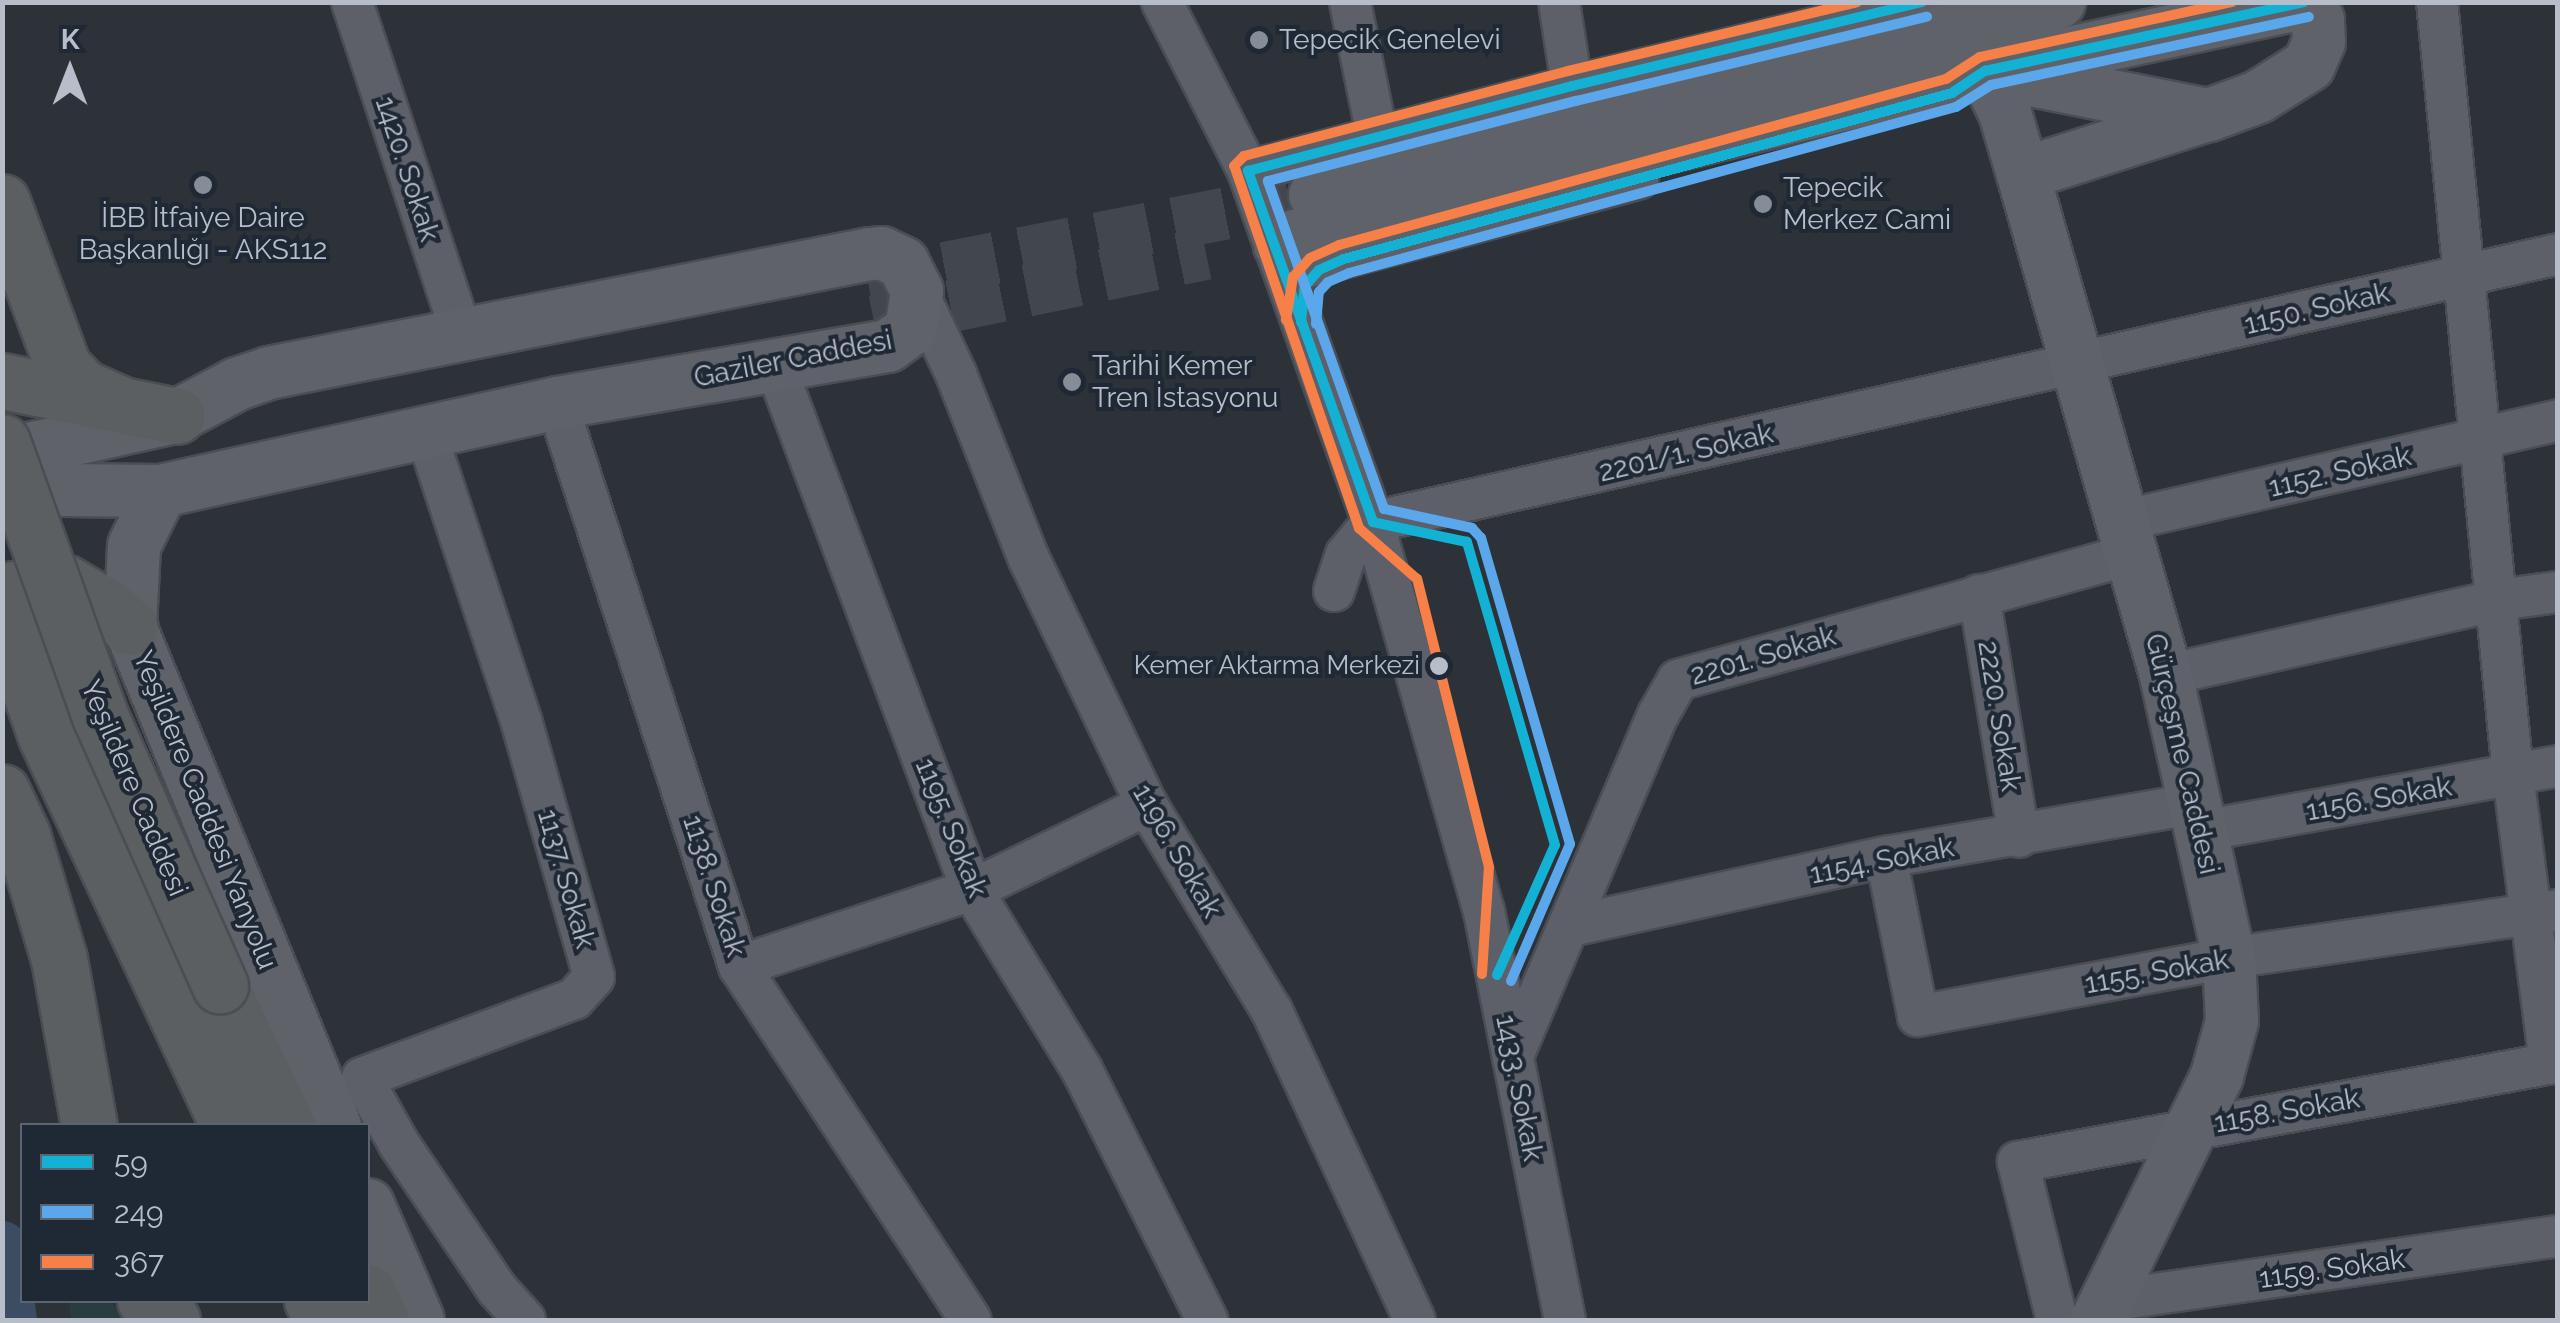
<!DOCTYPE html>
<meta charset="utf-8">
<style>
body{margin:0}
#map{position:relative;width:2560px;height:1323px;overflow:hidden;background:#2d3239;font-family:Raleway,sans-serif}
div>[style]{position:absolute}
.green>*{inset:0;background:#293c3f}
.river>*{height:50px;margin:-25px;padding:0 25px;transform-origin:25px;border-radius:25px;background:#3c4c63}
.major-tunnel>*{height:52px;margin-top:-26px;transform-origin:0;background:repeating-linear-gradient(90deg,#42474f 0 52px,transparent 0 78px)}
.roads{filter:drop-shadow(2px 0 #4a4e54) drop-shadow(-2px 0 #4a4e54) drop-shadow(0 2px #4a4e54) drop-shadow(0 -2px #4a4e54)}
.minor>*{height:40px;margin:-20px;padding:0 20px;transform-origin:20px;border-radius:20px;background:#5d6068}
.major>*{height:52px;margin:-26px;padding:0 26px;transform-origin:26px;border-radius:26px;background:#5f6369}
.highway>*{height:55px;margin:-27.5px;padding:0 27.5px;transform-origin:27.5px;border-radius:27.5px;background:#5c5f61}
.bridges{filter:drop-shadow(2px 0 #494e55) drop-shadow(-2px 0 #494e55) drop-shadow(0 2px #494e55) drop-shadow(0 -2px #494e55)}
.highway-bridge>*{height:55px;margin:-27.5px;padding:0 27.5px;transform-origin:27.5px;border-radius:27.5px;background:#5c5f61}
.bus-1>*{height:10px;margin:-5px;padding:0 5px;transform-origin:5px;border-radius:5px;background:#13b2d5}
.bus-2>*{height:10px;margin:-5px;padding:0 5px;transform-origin:5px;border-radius:5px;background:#5aa8eb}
.bus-3>*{height:10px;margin:-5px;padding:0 5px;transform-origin:5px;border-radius:5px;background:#f78048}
.dots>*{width:28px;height:28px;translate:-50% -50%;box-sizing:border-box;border:5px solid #1f2835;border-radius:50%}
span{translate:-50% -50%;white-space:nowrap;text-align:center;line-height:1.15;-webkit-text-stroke:8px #1f2835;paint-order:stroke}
.bus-label{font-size:26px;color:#b7beca}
.right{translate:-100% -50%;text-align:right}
.poi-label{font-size:28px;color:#b7beca}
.left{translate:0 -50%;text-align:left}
.street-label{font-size:28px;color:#b7beca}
.frame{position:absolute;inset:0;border:5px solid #b7beca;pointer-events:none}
.legend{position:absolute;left:20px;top:1123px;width:350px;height:180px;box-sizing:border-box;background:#1f2835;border:2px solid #5c6471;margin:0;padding:12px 18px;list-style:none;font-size:30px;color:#b7beca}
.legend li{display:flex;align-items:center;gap:20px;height:50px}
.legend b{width:50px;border:2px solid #5c6471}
.north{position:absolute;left:20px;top:20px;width:100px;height:100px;-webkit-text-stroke:8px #1f2835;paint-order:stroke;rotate:0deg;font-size:28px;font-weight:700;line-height:40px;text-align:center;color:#b7beca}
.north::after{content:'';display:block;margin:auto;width:35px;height:45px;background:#b7beca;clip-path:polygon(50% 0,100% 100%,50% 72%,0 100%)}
</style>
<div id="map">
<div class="green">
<div style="clip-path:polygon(69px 1301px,110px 1301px,129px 1320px,71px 1320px)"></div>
</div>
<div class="river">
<div style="left:2px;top:1246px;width:75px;rotate:82.3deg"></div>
</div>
<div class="major-tunnel">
<div style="left:868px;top:283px;width:429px;rotate:-11deg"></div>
<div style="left:874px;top:322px;width:339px;rotate:-11.6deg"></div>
</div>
<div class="roads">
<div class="minor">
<div style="left:352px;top:2px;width:351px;rotate:71.7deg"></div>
<div style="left:1162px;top:2px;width:190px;rotate:63deg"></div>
<div style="left:1248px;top:171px;width:373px;rotate:70.4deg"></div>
<div style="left:1373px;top:522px;width:405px;rotate:74.1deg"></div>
<div style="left:1484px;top:911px;width:417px;rotate:78.8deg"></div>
<div style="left:1350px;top:2px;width:136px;rotate:78.5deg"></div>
<div style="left:1559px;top:2px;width:85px;rotate:81.2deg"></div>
<div style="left:2437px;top:2px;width:777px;rotate:84.38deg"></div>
<div style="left:2513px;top:775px;width:291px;rotate:82.7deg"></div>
<div style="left:1248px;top:171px;width:335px;rotate:-14.7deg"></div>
<div style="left:1572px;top:86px;width:362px;rotate:-13.4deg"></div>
<div style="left:1274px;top:247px;width:25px;rotate:53deg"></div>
<div style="left:1289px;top:267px;width:16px;rotate:4deg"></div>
<div style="left:1305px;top:268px;width:345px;rotate:-15deg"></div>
<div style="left:917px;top:291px;width:92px;rotate:64.8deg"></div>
<div style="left:956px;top:374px;width:199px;rotate:68.5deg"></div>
<div style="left:1029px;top:559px;width:273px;rotate:64.4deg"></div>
<div style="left:1147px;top:805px;width:241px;rotate:58.8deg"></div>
<div style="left:1272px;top:1011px;width:340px;rotate:65.2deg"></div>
<div style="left:775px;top:365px;width:561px;rotate:69.43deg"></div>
<div style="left:972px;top:890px;width:211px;rotate:58.6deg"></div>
<div style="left:1082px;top:1070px;width:280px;rotate:63.4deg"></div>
<div style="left:557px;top:403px;width:592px;rotate:72.09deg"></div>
<div style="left:739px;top:966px;width:423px;rotate:56.8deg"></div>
<div style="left:425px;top:430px;width:305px;rotate:71.7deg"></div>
<div style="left:521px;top:720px;width:267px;rotate:74.1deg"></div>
<div style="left:594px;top:977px;width:30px;rotate:132deg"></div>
<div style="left:574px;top:999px;width:226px;rotate:159.6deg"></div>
<div style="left:362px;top:1078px;width:76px;rotate:60.7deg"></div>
<div style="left:399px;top:1144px;width:174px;rotate:56deg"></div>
<div style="left:496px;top:1288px;width:43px;rotate:47.8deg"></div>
<div style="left:2122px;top:521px;width:448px;rotate:-13deg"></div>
<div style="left:1334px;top:591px;width:38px;rotate:-72deg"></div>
<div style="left:1346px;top:555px;width:43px;rotate:-50.7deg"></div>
<div style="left:1373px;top:522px;width:1215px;rotate:-12.74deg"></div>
<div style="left:1979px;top:595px;width:245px;rotate:80.6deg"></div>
<div style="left:2166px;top:675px;width:340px;rotate:-12.7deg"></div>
<div style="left:2498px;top:600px;width:61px;rotate:-7.6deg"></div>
<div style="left:2201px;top:831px;width:363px;rotate:-10.3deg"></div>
<div style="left:1886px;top:857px;width:162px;rotate:78.6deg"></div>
<div style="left:1918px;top:1016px;width:316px;rotate:-10.6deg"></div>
<div style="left:2229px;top:958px;width:332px;rotate:-8.3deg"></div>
<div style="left:1571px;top:926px;width:322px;rotate:-12.4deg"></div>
<div style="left:1886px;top:857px;width:313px;rotate:-9.8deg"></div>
<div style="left:739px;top:966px;width:245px;rotate:-18.1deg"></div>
<div style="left:972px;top:890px;width:195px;rotate:-25.9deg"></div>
<div style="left:1513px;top:1056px;width:371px;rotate:-67deg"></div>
<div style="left:1658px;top:715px;width:40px;rotate:-60.3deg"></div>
<div style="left:1678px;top:680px;width:469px;rotate:-15.5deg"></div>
<div style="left:2107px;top:1301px;width:456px;rotate:-8.2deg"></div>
<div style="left:2057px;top:1320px;width:163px;rotate:-103.9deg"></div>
<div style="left:2018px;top:1162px;width:549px;rotate:-10.49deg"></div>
</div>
<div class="major">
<div style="left:1985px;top:71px;width:47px;rotate:64.5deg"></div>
<div style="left:2005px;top:113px;width:64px;rotate:73.6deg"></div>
<div style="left:2023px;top:174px;width:188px;rotate:-17.7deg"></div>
<div style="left:2001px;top:74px;width:212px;rotate:11.2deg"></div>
<div style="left:2209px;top:115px;width:52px;rotate:-20.2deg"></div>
<div style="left:2258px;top:97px;width:60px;rotate:-32.1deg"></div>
<div style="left:2309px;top:65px;width:25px;rotate:-67deg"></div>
<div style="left:2319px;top:42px;width:22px;rotate:-93deg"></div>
<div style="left:2318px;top:20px;width:20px;rotate:-117deg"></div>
<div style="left:2023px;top:174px;width:521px;rotate:74.07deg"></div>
<div style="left:2166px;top:675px;width:290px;rotate:77.4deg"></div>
<div style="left:2229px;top:958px;width:63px;rotate:87.3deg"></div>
<div style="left:2232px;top:1021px;width:57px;rotate:105.3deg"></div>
<div style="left:2217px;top:1076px;width:272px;rotate:116.2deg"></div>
<div style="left:1315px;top:195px;width:769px;rotate:-14.54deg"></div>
<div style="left:1294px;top:236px;width:710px;rotate:-13.43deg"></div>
<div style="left:1985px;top:71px;width:328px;rotate:-12.1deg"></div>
<div style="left:2px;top:455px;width:181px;rotate:-12.4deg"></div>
<div style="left:63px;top:490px;width:98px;rotate:0.6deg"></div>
<div style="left:161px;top:491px;width:406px;rotate:-12.5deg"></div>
<div style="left:557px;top:403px;width:336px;rotate:-9.8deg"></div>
<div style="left:888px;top:346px;width:29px;rotate:-36deg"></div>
<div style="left:911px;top:329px;width:38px;rotate:-81deg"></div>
<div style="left:917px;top:291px;width:31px;rotate:-117deg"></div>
<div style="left:903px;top:263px;width:23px;rotate:-155deg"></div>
<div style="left:882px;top:253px;width:12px;rotate:175deg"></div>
<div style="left:870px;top:254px;width:613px;rotate:168.8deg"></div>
<div style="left:269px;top:373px;width:34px;rotate:161deg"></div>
<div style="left:237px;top:384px;width:68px;rotate:151.9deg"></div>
<div style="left:161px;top:491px;width:61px;rotate:116.1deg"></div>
<div style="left:134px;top:546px;width:81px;rotate:92.8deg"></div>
<div style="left:130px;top:627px;width:539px;rotate:67.67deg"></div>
<div style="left:368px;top:1205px;width:125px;rotate:66.5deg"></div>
</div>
<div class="highway">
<div style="left:2px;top:202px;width:176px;rotate:69.7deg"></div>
<div style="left:63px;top:367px;width:28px;rotate:46deg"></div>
<div style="left:82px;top:387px;width:42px;rotate:24.1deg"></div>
<div style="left:2px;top:381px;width:178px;rotate:11.3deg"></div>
<div style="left:13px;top:589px;width:53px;rotate:-6.5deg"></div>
<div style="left:66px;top:583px;width:49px;rotate:30.8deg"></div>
<div style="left:108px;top:608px;width:29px;rotate:41deg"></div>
<div style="left:2px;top:610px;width:133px;rotate:70.8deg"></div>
<div style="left:46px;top:736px;width:431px;rotate:64.9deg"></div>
<div style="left:2px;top:792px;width:47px;rotate:65.1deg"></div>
<div style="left:22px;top:835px;width:129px;rotate:73.4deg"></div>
<div style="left:59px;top:959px;width:170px;rotate:79.8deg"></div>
<div style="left:220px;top:986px;width:155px;rotate:64.4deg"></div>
<div style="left:368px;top:1292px;width:31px;rotate:65deg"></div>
<div style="left:145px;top:1300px;width:34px;rotate:37deg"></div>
<div style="left:312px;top:1300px;width:22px;rotate:63deg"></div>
</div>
</div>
<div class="bridges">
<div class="highway-bridge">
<div style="left:2px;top:442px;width:291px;rotate:70.3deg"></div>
<div style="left:100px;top:716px;width:295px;rotate:66deg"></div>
</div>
</div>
<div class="bus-1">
<div style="left:1301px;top:322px;width:36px;rotate:-84deg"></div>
<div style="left:1305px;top:286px;width:21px;rotate:-49deg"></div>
<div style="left:1319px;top:270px;width:27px;rotate:-24deg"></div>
<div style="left:1344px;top:259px;width:630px;rotate:-15.27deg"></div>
<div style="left:1952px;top:93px;width:40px;rotate:-34deg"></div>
<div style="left:1985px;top:71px;width:326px;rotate:-12.2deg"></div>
<div style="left:1497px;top:975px;width:142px;rotate:-66deg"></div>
<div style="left:1555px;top:845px;width:316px;rotate:-106.2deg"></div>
<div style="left:1467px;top:542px;width:96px;rotate:-168deg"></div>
<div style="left:1373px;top:522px;width:373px;rotate:-109.6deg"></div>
<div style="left:1248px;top:171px;width:335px;rotate:-14.7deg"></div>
<div style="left:1572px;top:86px;width:360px;rotate:-13.5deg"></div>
</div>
<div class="bus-2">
<div style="left:1316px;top:324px;width:32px;rotate:-85deg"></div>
<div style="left:1319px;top:292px;width:13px;rotate:-48deg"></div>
<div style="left:1328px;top:282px;width:23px;rotate:-23deg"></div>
<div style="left:1349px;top:273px;width:629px;rotate:-15.3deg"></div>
<div style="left:1956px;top:107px;width:41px;rotate:-32.2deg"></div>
<div style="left:1991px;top:85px;width:325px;rotate:-12.1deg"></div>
<div style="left:1511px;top:981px;width:149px;rotate:-66.7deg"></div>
<div style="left:1570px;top:844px;width:319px;rotate:-106.2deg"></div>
<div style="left:1481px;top:538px;width:13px;rotate:-132deg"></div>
<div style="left:1472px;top:528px;width:90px;rotate:-167.8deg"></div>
<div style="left:1384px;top:509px;width:348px;rotate:-109.5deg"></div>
<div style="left:1268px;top:181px;width:318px;rotate:-14.6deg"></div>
<div style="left:1576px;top:101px;width:361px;rotate:-13.5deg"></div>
</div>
<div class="bus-3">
<div style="left:1286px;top:320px;width:44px;rotate:-80.8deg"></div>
<div style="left:1293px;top:277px;width:25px;rotate:-48deg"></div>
<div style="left:1310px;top:258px;width:32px;rotate:-24deg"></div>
<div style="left:1339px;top:245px;width:629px;rotate:-15.3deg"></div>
<div style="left:1946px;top:79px;width:40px;rotate:-32.9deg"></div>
<div style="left:1980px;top:57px;width:258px;rotate:-12.3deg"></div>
<div style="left:1482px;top:974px;width:107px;rotate:-86.3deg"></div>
<div style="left:1489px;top:867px;width:297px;rotate:-104deg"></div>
<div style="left:1417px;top:579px;width:77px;rotate:-138.7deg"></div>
<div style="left:1359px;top:528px;width:383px;rotate:-109deg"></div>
<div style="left:1234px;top:166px;width:14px;rotate:-45deg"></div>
<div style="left:1244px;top:156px;width:335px;rotate:-14.7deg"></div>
<div style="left:1568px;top:71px;width:297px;rotate:-13.4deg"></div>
</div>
<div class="dots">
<div style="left:1259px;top:40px;background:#878d97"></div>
<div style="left:203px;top:185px;background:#878d97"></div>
<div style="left:1763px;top:204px;background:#878d97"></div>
<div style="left:1072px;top:382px;background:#878d97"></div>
<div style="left:1439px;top:666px;background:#b7beca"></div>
</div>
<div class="bus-label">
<span class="right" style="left:1420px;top:666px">Kemer Aktarma Merkezi</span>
</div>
<div class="poi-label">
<span class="left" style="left:1279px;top:40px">Tepecik Genelevi</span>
<span class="left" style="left:1783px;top:204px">Tepecik<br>Merkez Cami</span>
<span style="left:203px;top:234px">İBB İtfaiye Daire<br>Başkanlığı - AKS112</span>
<span class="left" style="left:1092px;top:382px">Tarihi Kemer<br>Tren İstasyonu</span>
</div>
<div class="street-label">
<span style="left:407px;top:169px;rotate:72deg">1420. Sokak</span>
<span style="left:2317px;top:309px;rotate:-13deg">1150. Sokak</span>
<span style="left:793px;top:359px;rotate:-11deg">Gaziler Caddesi</span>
<span style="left:1686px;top:453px;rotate:-13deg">2201/1. Sokak</span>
<span style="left:2340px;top:472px;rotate:-13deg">1152. Sokak</span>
<span style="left:1763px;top:656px;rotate:-16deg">2201. Sokak</span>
<span style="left:1999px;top:716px;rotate:81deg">2220. Sokak</span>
<span style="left:2182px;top:754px;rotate:77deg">Gürçeşme Caddesi</span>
<span style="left:134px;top:788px;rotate:67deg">Yeşildere Caddesi</span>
<span style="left:2379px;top:799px;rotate:-10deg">1156. Sokak</span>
<span style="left:205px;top:810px;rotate:68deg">Yeşildere Caddesi Yanyolu</span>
<span style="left:951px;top:828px;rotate:68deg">1195. Sokak</span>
<span style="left:1177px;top:851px;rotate:60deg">1196. Sokak</span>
<span style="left:1882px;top:861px;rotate:-11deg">1154. Sokak</span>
<span style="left:566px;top:879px;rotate:74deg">1137. Sokak</span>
<span style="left:714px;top:886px;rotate:72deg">1138. Sokak</span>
<span style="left:2157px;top:972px;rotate:-10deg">1155. Sokak</span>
<span style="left:1519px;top:1088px;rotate:79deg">1433. Sokak</span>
<span style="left:2287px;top:1111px;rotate:-10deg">1158. Sokak</span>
<span style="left:2332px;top:1269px;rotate:-8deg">1159. Sokak</span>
</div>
<div class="frame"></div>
<ul class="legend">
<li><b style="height:12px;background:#13b2d5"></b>59</li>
<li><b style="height:12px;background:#5aa8eb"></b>249</li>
<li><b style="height:12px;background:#f78048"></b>367</li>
</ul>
<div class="north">K</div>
</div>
